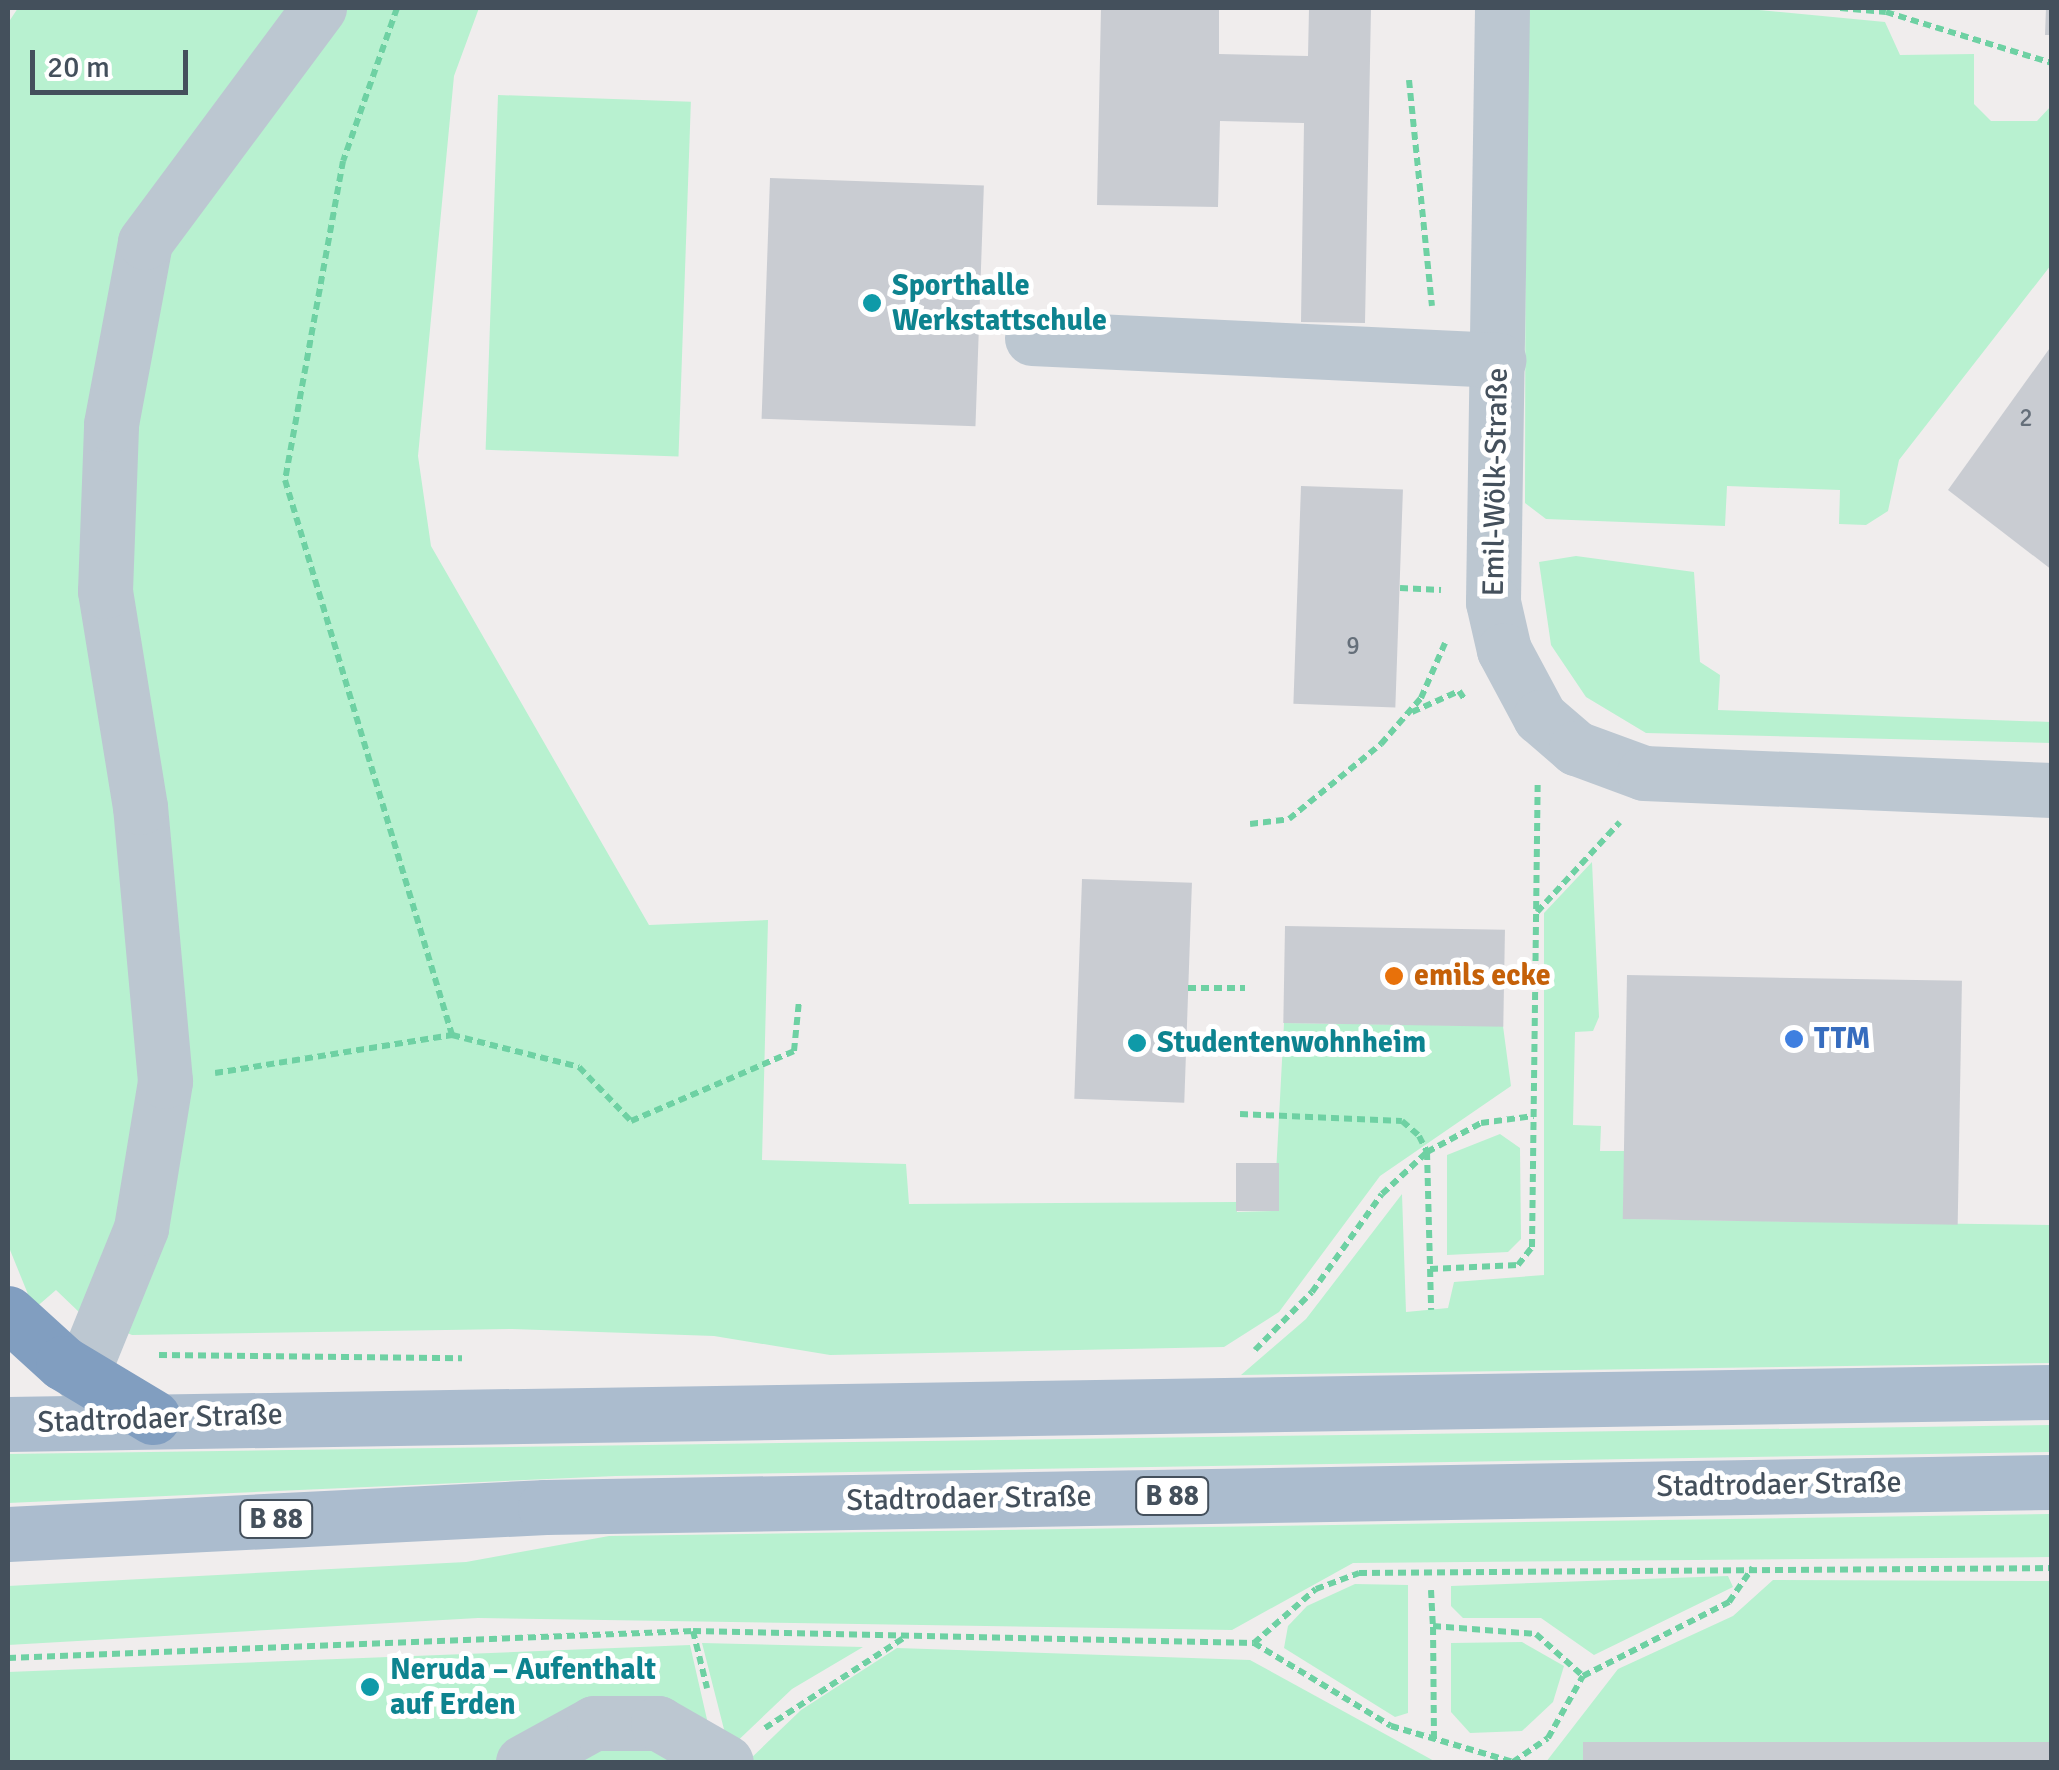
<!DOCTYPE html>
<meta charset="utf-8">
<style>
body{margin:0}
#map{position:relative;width:2059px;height:1770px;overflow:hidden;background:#f0eded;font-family:Signika,sans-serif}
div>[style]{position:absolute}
.green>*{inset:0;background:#b8f1d0;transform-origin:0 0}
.building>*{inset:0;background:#c9ccd2;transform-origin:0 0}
.path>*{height:6px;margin-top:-3px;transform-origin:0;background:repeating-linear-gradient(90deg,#6ed1a3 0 8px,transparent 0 13px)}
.minor>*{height:55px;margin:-27.5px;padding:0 27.5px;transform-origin:27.5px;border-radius:27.5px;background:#bcc7d1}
.major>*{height:55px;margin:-27.5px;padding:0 27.5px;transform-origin:27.5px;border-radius:27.5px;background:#abbcce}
.highway>*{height:55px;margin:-27.5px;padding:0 27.5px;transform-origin:27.5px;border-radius:27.5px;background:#819ec0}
.dots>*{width:28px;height:28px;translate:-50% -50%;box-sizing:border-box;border:5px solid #fff;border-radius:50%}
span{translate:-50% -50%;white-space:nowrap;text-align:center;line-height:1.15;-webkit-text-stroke:10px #fff;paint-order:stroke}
.number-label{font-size:25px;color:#656f7a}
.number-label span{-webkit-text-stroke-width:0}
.shield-label span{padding:2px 8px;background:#fff;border:2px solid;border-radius:8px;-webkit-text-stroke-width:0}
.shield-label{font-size:28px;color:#44505c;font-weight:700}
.culture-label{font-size:30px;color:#0d838f;font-weight:700}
.left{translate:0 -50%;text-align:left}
.street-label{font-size:30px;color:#44505c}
.food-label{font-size:30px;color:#c56008;font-weight:700}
.shop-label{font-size:30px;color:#366cbe;font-weight:700}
.frame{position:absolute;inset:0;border:10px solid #44505c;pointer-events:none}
.scale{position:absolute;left:30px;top:50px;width:158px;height:45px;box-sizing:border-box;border:5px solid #44505c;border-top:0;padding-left:12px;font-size:30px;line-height:35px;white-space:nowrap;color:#44505c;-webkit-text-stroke:8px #fff;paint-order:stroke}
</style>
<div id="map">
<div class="green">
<div style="clip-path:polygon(18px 8px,479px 8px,454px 76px,418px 456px,431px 546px,649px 925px,768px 920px,762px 1160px,906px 1164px,909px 1204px,1236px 1202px,1237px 1212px,1274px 1211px,1284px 1023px,1503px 1026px,1511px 1086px,1380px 1176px,1279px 1312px,1224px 1347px,830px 1355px,714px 1336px,512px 1329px,132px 1335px,80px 1313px,56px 1290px,34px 1309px,8px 1245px,8px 23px)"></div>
<div style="clip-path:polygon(1526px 8px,1738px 8px,1885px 22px,1900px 55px,1974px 54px,1974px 104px,1991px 121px,2037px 121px,2051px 106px,2051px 265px,1899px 460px,1888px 511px,1866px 525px,1839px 524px,1840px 490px,1727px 486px,1725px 526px,1546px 519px,1525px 503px)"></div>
<div style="left:498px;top:95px;width:193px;height:355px;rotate:2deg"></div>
<div style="clip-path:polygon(1576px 556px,1694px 572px,1700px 662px,1720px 675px,1718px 710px,2051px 722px,2051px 743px,1646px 733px,1586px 697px,1551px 645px,1539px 562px)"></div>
<div style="clip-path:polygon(1592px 862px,1599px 1017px,1593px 1031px,1575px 1032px,1573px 1125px,1601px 1126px,1600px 1151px,1625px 1151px,1625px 1219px,2051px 1225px,2051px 1363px,1241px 1375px,1306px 1319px,1402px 1194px,1406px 1312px,1448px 1308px,1454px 1282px,1544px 1275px,1544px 913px)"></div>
<div style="clip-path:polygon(1500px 1134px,1520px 1148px,1521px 1239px,1508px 1252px,1447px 1255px,1447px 1155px)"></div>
<div style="clip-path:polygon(2052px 1425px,2051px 1452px,616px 1476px,8px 1503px,8px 1454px)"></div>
<div style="clip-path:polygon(2051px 1514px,2051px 1557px,1353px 1563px,1232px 1630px,478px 1618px,8px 1645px,8px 1586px,466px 1562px,609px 1536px)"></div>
<div style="clip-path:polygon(1728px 1576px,1733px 1587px,1594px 1655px,1541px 1618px,1463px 1618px,1451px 1606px,1451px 1586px)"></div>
<div style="clip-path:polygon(1773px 1580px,2051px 1581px,2051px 1742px,1584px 1743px,1583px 1762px,1546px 1762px,1618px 1669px,1733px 1616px)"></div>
<div style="clip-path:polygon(1355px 1584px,1408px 1585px,1408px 1713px,1395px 1717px,1284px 1648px,1288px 1626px,1307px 1606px)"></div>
<div style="clip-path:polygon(1522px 1642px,1564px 1666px,1553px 1702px,1522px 1731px,1470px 1733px,1451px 1712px,1451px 1643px)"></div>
<div style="clip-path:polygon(702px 1643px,863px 1647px,792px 1689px,729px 1749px)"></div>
<div style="clip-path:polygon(690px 1645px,711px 1737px,699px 1724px,505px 1762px,8px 1762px,8px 1672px)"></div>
<div style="clip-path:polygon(897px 1648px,1250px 1660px,1436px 1762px,747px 1762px,801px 1710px)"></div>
<div style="clip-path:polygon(606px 1729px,702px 1762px,543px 1762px)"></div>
</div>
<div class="building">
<div style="clip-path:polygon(1101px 8px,1219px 8px,1219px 54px,1308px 56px,1309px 8px,1371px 8px,1365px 323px,1301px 322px,1304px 123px,1220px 121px,1218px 207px,1097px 205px)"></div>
<div style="clip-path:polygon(2046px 8px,2052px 8px,2052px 35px,2045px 35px)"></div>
<div style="left:770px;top:178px;width:214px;height:241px;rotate:2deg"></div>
<div style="clip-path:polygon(2052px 345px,2052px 570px,1948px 490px)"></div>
<div style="left:1301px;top:486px;width:102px;height:218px;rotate:2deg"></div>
<div style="left:1082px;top:879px;width:110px;height:220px;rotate:2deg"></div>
<div style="left:1285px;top:926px;width:220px;height:97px;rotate:1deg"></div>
<div style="left:1627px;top:975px;width:335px;height:244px;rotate:1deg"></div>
<div style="left:1279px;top:1163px;width:48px;height:43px;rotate:90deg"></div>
<div style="left:2052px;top:1742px;width:20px;height:469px;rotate:90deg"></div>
</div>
<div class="path">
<div style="left:397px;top:8px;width:162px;rotate:109.4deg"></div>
<div style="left:343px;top:161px;width:324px;rotate:100.3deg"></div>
<div style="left:285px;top:480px;width:580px;rotate:73.25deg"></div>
<div style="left:1840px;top:8px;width:46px;rotate:5deg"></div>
<div style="left:1886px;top:12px;width:174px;rotate:17.1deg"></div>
<div style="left:1409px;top:80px;width:227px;rotate:84.2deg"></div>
<div style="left:1400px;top:588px;width:41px;rotate:2.8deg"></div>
<div style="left:1412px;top:712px;width:51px;rotate:-24.1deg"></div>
<div style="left:1459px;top:691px;width:11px;rotate:56deg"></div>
<div style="left:1250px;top:824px;width:39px;rotate:-7deg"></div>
<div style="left:1289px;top:819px;width:119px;rotate:-39.2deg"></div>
<div style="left:1381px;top:744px;width:61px;rotate:-49deg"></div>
<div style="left:1421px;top:698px;width:60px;rotate:-66.4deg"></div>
<div style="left:1537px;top:912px;width:122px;rotate:-47.3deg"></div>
<div style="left:1188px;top:988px;width:57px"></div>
<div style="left:215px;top:1073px;width:240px;rotate:-9.1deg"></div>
<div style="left:452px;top:1035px;width:131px;rotate:14.1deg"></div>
<div style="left:579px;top:1067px;width:75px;rotate:46.1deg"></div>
<div style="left:631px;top:1121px;width:177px;rotate:-23.2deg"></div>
<div style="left:794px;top:1051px;width:50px;rotate:-84.3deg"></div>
<div style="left:1240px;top:1114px;width:162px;rotate:2.5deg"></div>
<div style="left:1402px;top:1121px;width:23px;rotate:41deg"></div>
<div style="left:1419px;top:1136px;width:18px;rotate:63deg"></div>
<div style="left:1427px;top:1152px;width:158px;rotate:88.5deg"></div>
<div style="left:1430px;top:1269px;width:88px;rotate:-2.6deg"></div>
<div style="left:1518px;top:1265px;width:23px;rotate:-52deg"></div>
<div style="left:1532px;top:1247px;width:462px;rotate:-89.3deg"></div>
<div style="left:1255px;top:1350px;width:81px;rotate:-45.5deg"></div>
<div style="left:1312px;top:1292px;width:120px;rotate:-54.5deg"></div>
<div style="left:1382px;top:1194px;width:62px;rotate:-43deg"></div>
<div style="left:1427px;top:1152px;width:61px;rotate:-28.2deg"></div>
<div style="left:1481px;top:1123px;width:53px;rotate:-7.5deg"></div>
<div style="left:159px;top:1355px;width:303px;rotate:0.6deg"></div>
<div style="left:1431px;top:1590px;width:36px;rotate:87deg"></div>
<div style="left:693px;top:1631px;width:59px;rotate:76.2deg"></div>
<div style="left:1254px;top:1643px;width:82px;rotate:-41.1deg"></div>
<div style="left:1316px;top:1589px;width:46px;rotate:-20.4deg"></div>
<div style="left:1359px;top:1573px;width:693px;rotate:-0.41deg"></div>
<div style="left:8px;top:1658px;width:686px;rotate:-2.26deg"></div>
<div style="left:693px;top:1631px;width:561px;rotate:1.23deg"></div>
<div style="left:1254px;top:1643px;width:160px;rotate:31.2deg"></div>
<div style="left:1391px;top:1726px;width:127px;rotate:16.4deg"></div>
<div style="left:765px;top:1728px;width:167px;rotate:-33deg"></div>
<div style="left:1434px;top:1739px;width:113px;rotate:-90.5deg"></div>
<div style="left:1433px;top:1626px;width:103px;rotate:4.4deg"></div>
<div style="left:1536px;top:1634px;width:63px;rotate:41.8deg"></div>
<div style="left:1513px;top:1762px;width:42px;rotate:-34.4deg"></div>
<div style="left:1548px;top:1738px;width:71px;rotate:-60.6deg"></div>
<div style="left:1583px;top:1676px;width:164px;rotate:-26.9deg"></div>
<div style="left:1729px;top:1602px;width:42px;rotate:-55.6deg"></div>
</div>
<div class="minor">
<div style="left:1502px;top:8px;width:594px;rotate:90.87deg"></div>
<div style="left:1493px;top:602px;width:49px;rotate:77.1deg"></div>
<div style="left:1504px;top:650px;width:76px;rotate:61.8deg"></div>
<div style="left:1540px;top:717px;width:48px;rotate:40.7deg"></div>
<div style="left:1576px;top:748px;width:72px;rotate:20.2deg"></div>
<div style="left:1644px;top:773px;width:408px;rotate:2.4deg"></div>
<div style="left:1032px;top:338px;width:467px;rotate:2.7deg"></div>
<div style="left:81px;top:1376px;width:160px;rotate:-67.9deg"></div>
<div style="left:141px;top:1228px;width:149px;rotate:-80.7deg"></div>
<div style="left:165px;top:1081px;width:275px;rotate:-95.2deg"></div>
<div style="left:140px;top:807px;width:219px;rotate:-99.2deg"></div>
<div style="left:105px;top:591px;width:167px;rotate:-87.9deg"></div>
<div style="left:111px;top:424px;width:185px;rotate:-79.4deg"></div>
<div style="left:145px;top:242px;width:292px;rotate:-53.4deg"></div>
<div style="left:523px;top:1762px;width:81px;rotate:-28.8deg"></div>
<div style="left:594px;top:1723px;width:64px"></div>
<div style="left:658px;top:1723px;width:78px;rotate:29.8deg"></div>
</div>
<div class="major">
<div style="left:8px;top:1424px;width:2044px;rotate:-0.9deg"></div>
<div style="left:8px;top:1534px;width:538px;rotate:-2.88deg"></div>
<div style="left:545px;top:1507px;width:1507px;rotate:-0.95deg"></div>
</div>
<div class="highway">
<div style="left:8px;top:1313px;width:74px;rotate:42.3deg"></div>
<div style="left:63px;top:1363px;width:105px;rotate:31deg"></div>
</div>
<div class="dots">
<div style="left:872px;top:303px;background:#0f9aa8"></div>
<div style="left:1394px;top:976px;background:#e8710a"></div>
<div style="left:1794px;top:1039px;background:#3f7fe0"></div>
<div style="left:1137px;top:1043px;background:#0f9aa8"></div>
<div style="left:370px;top:1687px;background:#0f9aa8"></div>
</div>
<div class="number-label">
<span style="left:2026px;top:418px">2</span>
<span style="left:1353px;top:646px">9</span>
</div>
<div class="shield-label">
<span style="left:1172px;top:1496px">B 88</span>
<span style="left:276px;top:1519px">B 88</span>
</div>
<div class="culture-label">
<span class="left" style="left:892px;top:303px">Sporthalle<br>Werkstattschule</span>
<span class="left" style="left:1157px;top:1043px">Studentenwohnheim</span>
<span class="left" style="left:390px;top:1687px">Neruda – Aufenthalt<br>auf Erden</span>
</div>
<div class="street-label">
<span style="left:1496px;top:482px;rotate:-89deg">Emil-Wölk-Straße</span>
<span style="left:160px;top:1419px;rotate:-2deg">Stadtrodaer Straße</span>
<span style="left:1779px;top:1485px;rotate:-1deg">Stadtrodaer Straße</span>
<span style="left:969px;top:1499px;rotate:-1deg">Stadtrodaer Straße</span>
</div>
<div class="food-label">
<span class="left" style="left:1414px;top:976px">emils ecke</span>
</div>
<div class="shop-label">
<span class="left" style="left:1814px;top:1039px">TTM</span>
</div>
<div class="frame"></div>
<div class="scale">20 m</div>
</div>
